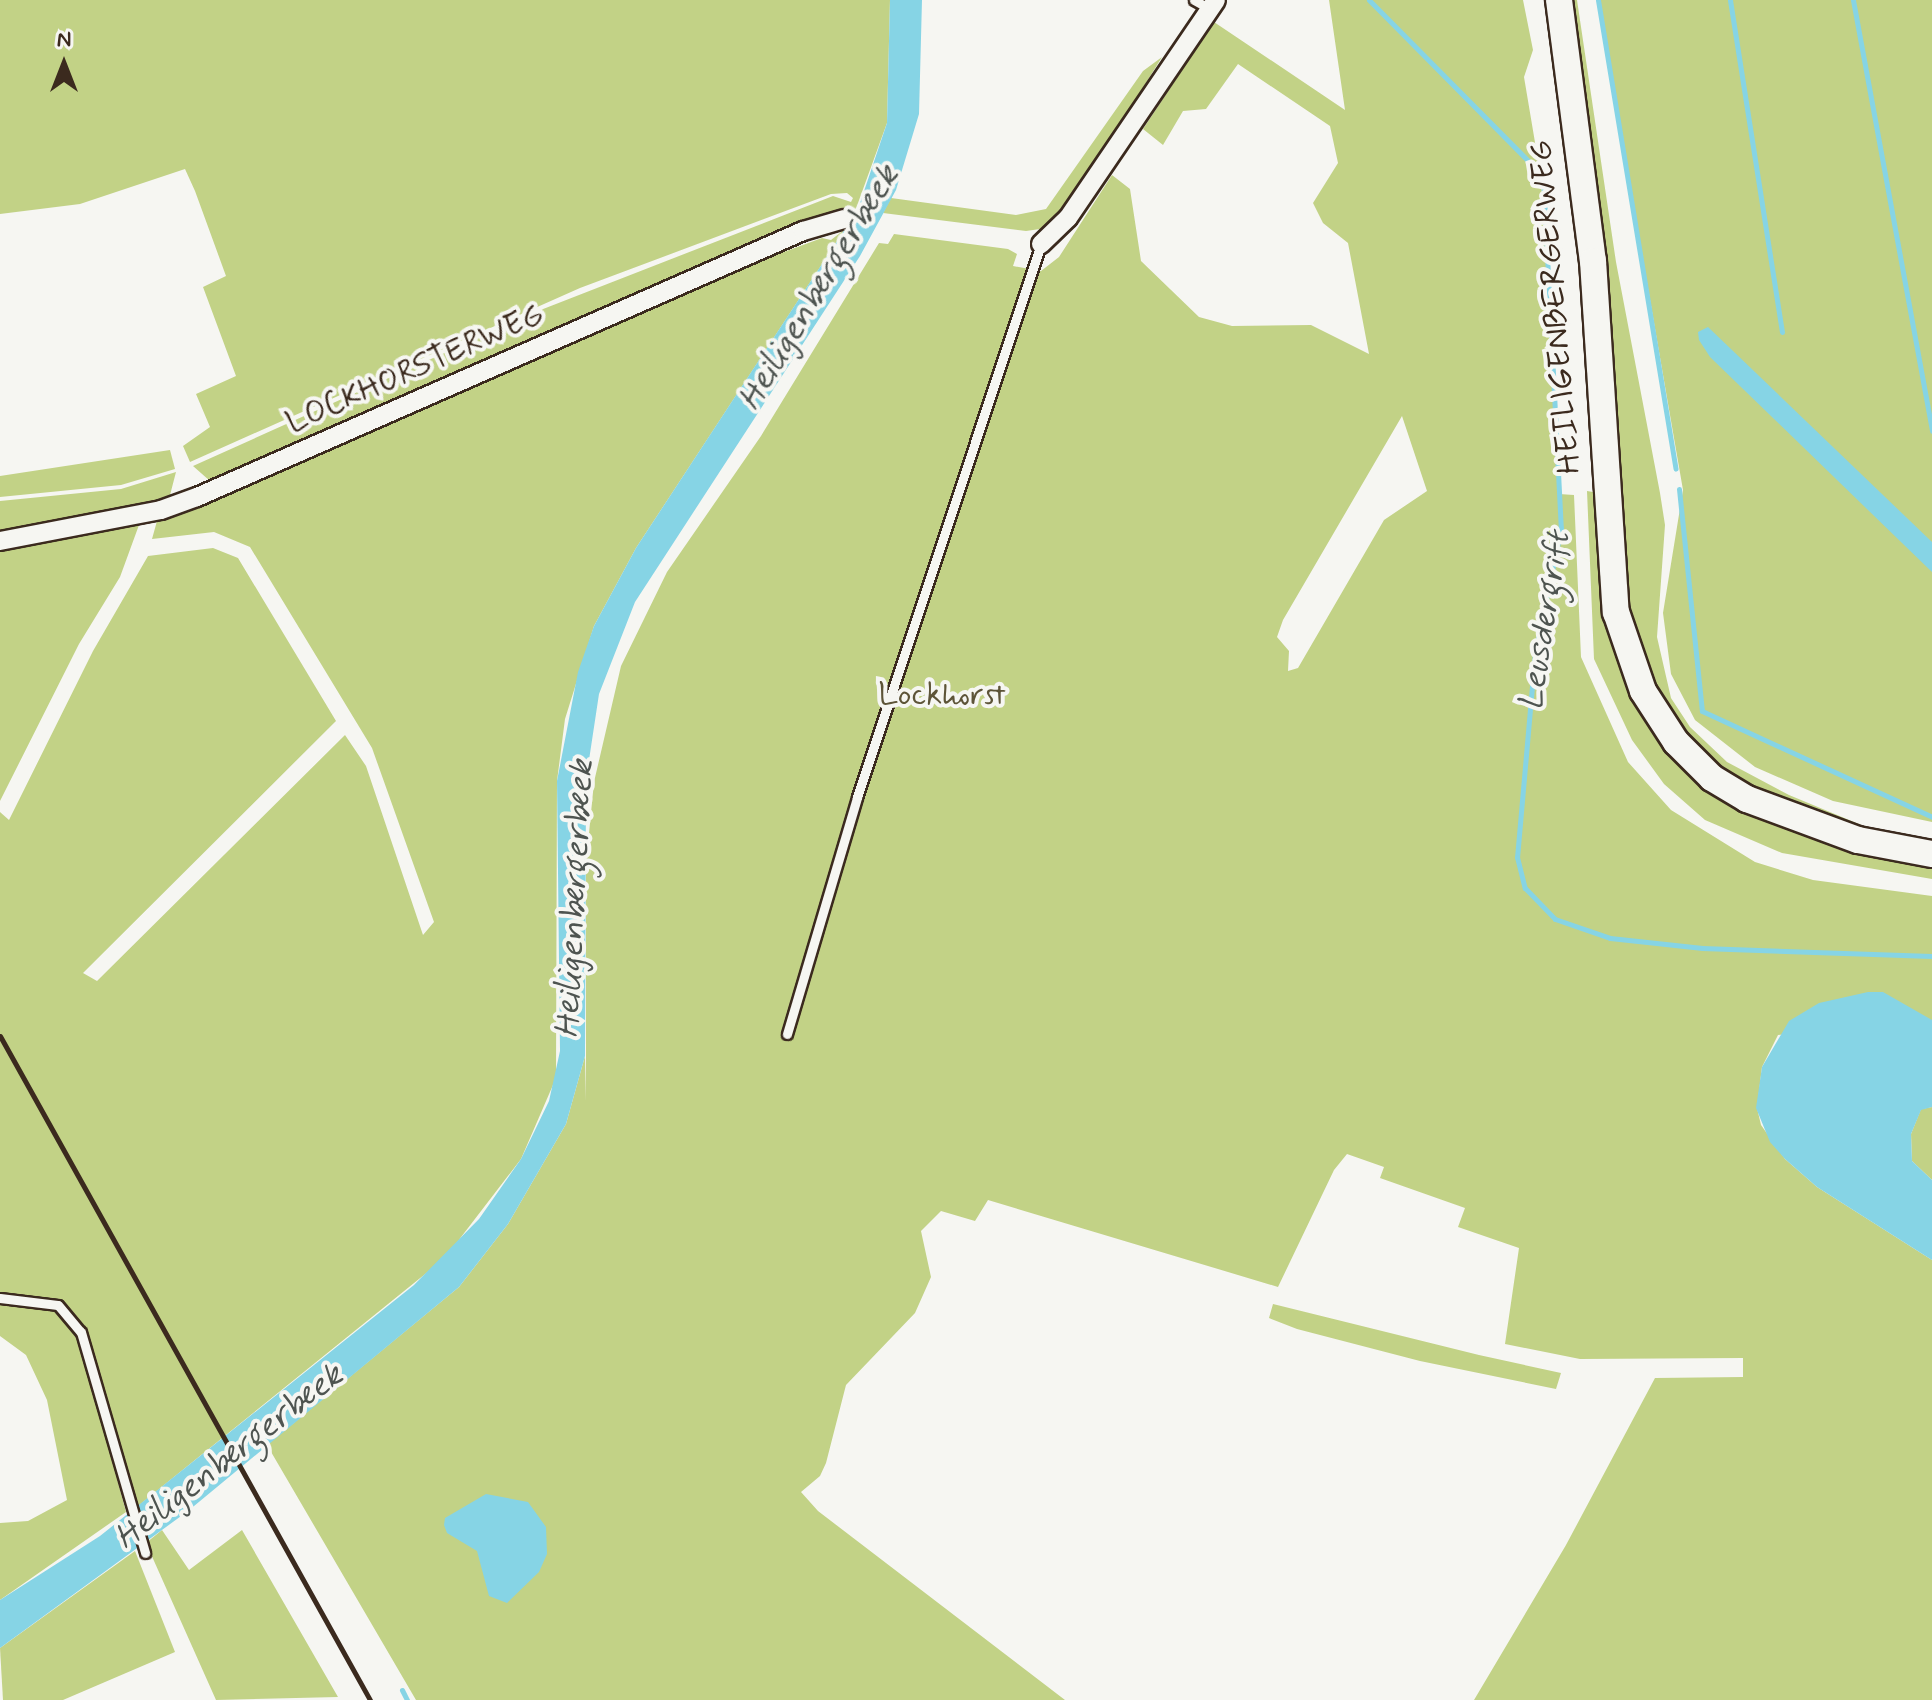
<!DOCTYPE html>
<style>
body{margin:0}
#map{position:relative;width:1932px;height:1700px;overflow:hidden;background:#f6f6f2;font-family:Mynerve,sans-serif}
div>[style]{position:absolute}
.green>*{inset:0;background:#c2d286}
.water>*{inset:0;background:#86d4e5}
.stream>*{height:5px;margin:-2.5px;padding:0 2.5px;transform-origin:2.5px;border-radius:2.5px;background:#86d4e5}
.roads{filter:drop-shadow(2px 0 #3b2a1e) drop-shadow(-2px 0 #3b2a1e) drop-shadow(0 2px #3b2a1e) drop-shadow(0 -2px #3b2a1e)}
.service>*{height:9px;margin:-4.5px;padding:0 4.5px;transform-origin:4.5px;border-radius:4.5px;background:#f6f6f2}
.minor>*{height:18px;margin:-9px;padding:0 9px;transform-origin:9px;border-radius:9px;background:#f6f6f2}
.secondary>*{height:26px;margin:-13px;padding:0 13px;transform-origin:13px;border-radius:13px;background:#f6f6f2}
.rail>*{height:5px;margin:-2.5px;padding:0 2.5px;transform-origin:2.5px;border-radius:2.5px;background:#3b2a1e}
span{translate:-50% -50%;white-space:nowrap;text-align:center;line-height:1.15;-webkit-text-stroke:8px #f6f6f2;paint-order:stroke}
.street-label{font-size:32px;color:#3b2a1e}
.park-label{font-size:32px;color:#5d5438}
.water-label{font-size:34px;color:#4e5450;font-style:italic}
.north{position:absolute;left:24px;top:24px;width:80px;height:80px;-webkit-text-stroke:6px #f6f6f2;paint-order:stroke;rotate:0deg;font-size:22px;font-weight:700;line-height:32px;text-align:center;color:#3b2a1e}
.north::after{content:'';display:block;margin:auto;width:28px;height:36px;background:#3b2a1e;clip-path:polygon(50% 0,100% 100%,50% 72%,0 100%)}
</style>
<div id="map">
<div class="green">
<div style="clip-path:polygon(0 0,890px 0,887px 123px,854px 214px,827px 214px,785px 229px,210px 481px,193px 466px,538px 311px,833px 196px,851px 202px,853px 198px,847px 193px,831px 194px,580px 288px,190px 462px,183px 446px,210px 427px,196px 394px,236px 376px,203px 287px,226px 276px,195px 191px,185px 169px,80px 204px,0 214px)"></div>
<div style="clip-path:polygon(evenodd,1329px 0,1523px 0,1533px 50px,1524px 77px,1541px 178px,1559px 494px,1574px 495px,1581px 657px,1628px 762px,1671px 810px,1755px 862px,1813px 880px,1932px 896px,1932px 1020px,1778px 1035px,1762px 1067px,1757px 1108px,1761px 1125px,1785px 1159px,1817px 1187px,1932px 1260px,1932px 1700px,1474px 1700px,1566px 1545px,1655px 1378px,1743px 1377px,1743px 1358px,1580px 1359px,1505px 1344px,1519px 1248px,1458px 1227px,1465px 1208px,1380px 1178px,1384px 1167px,1347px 1154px,1334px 1170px,1278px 1287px,988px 1200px,975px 1221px,941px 1211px,921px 1231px,931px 1277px,915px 1313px,846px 1385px,826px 1463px,820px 1476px,801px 1492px,818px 1511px,1065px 1700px,416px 1700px,267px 1445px,459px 1287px,508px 1224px,566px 1124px,585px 1056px,586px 1101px,586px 864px,594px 782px,621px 666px,667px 572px,761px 436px,879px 243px,888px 244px,894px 234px,1008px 249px,1017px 254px,1013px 266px,1041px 271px,1059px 257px,1112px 175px,1130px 189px,1141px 261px,1199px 317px,1232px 326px,1311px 325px,1369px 354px,1348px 243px,1323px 223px,1313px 203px,1338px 163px,1330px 126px,1238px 64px,1206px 109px,1183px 111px,1163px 145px,1143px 129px,1214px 22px,1345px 110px,1329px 0,1402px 416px,1427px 491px,1384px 520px,1298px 668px,1288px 671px,1289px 651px,1277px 637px,1283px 620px,1402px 416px)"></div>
<div style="clip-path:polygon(1569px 0,1577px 0,1616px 262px,1660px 493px,1665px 525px,1657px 637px,1671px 698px,1690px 727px,1727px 762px,1789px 795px,1878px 832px,1830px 822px,1741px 784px,1702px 752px,1672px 717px,1642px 656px,1628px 608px)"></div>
<div style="clip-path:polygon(1598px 0,1932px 0,1932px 822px,1833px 801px,1755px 767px,1695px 720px,1671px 674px,1663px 613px,1683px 490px)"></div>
<div style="clip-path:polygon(1162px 57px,1067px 210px,1047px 228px,1026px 231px,883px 213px,891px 198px,1016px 215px,1046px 209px,1143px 71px)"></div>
<div style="clip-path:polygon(845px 229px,636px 548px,594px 626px,565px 719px,557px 781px,556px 1078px,521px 1159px,445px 1258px,133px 1510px,84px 1330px,60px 1301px,0 1293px,0 812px,9px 820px,93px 651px,148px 556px,213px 548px,238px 558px,336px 721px,83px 973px,97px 981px,345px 735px,366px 766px,423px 935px,434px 922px,372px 748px,250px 547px,214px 532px,152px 539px,157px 521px,762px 260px,822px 238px,831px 240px)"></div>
<div style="clip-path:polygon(170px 450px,175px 469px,121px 485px,0 497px,0 476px)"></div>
<div style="clip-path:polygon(176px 472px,169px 499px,0 533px,0 501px,121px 489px)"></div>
<div style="clip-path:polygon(1587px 491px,1593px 492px,1602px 583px,1632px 691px,1669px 751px,1734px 803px,1772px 822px,1834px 845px,1932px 863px,1932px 879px,1782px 853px,1705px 820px,1664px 784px,1632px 740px,1594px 659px)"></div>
<div style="clip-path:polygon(139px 525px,120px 577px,79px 644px,0 801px,0 551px)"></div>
<div style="clip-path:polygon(1932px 1107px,1932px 1180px,1912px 1161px,1911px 1134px,1921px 1109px)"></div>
<div style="clip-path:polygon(0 1302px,52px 1308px,79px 1337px,126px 1512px,0 1600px,0 1523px,28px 1521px,67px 1500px,47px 1400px,26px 1355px,0 1336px)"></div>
<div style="clip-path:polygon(1273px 1304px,1479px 1355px,1561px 1373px,1556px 1389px,1420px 1361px,1297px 1329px,1269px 1318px)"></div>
<div style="clip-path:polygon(162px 1530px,189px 1570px,242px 1530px,338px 1697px,216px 1700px,146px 1543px)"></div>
<div style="clip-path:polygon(135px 1551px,175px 1652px,63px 1700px,3px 1700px,0 1648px)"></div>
</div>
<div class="water">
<div style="clip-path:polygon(890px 0,922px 0,919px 114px,896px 190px,860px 256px,635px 602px,599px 694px,586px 780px,585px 1056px,566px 1124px,508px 1224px,459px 1287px,188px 1511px,0 1648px,0 1600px,100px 1536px,414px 1285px,479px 1219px,521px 1159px,549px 1101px,560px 1051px,557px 781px,578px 672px,594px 626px,636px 548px,858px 209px,887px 123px)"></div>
<div style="clip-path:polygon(1708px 327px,1932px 542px,1932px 572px,1710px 357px,1699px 340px,1698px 332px)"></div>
<div style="clip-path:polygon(1868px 992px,1883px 992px,1932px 1020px,1932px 1107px,1921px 1110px,1911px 1134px,1912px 1161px,1932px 1180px,1932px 1260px,1817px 1187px,1785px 1159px,1770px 1142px,1756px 1108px,1762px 1067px,1789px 1021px,1819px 1003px)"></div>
<div style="clip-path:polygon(486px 1494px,528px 1502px,546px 1527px,547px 1554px,539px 1572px,507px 1603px,489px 1596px,477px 1551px,447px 1533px,444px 1525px,445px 1518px)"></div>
</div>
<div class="stream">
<div style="left:1369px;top:0;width:247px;rotate:45.3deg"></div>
<div style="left:1543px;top:176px;width:352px;rotate:87.1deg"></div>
<div style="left:1561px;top:528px;width:127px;rotate:101.8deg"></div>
<div style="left:1535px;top:652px;width:206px;rotate:95deg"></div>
<div style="left:1517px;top:857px;width:32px;rotate:76deg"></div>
<div style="left:1525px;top:888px;width:43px;rotate:45.9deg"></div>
<div style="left:1555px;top:919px;width:58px;rotate:19.1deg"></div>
<div style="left:1610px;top:938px;width:93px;rotate:6.2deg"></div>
<div style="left:1702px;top:948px;width:230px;rotate:2deg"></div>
<div style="left:1598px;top:0;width:475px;rotate:80.6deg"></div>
<div style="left:1730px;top:0;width:336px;rotate:81.1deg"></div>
<div style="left:1853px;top:0;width:438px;rotate:79.6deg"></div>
<div style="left:1679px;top:489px;width:223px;rotate:84.1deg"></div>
<div style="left:1702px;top:711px;width:253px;rotate:24.7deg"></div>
<div style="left:402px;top:1690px;width:11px;rotate:63deg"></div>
</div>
<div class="roads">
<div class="service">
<div style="left:1194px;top:0;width:18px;rotate:29deg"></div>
<div style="left:787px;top:1034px;width:247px;rotate:-73.5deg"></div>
<div style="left:857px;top:797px;width:583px;rotate:-71.6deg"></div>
<div style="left:0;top:1298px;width:58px;rotate:6.9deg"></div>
<div style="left:58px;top:1305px;width:35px;rotate:50deg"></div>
<div style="left:81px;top:1332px;width:230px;rotate:73.8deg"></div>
</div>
<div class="minor">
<div style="left:1041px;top:244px;width:37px;rotate:-44deg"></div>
<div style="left:1068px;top:218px;width:263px;rotate:-55.8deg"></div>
<div style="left:0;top:541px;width:164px;rotate:-10.9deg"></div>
<div style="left:161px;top:510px;width:38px;rotate:-20deg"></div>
<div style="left:197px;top:497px;width:662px;rotate:-23.7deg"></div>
<div style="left:803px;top:231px;width:43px;rotate:-16.3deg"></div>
</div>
<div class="secondary">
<div style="left:1559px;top:0;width:263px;rotate:82.6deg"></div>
<div style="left:1593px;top:261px;width:352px;rotate:86.3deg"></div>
<div style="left:1616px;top:612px;width:83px;rotate:71.1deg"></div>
<div style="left:1643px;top:691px;width:61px;rotate:57.1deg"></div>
<div style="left:1676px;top:742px;width:51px;rotate:45deg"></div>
<div style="left:1712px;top:778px;width:41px;rotate:31deg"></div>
<div style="left:1747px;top:799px;width:118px;rotate:20.3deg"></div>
<div style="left:1858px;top:840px;width:75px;rotate:10.7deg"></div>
</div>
</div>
<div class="rail">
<div style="left:0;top:1036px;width:760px;rotate:60.87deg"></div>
</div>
<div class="street-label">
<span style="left:1556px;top:307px;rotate:-95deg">HEILIGENBERGERWEG</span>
<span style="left:415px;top:369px;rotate:-24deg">LOCKHORSTERWEG</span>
</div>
<div class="park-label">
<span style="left:942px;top:695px">Lockhorst</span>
</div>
<div class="water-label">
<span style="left:819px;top:288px;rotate:-59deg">Heiligenbergerbeek</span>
<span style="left:1545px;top:621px;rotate:-81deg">Leusdergrift</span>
<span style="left:575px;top:899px;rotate:-87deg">Heiligenbergerbeek</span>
<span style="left:229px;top:1457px;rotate:-38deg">Heiligenbergerbeek</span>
</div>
<div class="north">N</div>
</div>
